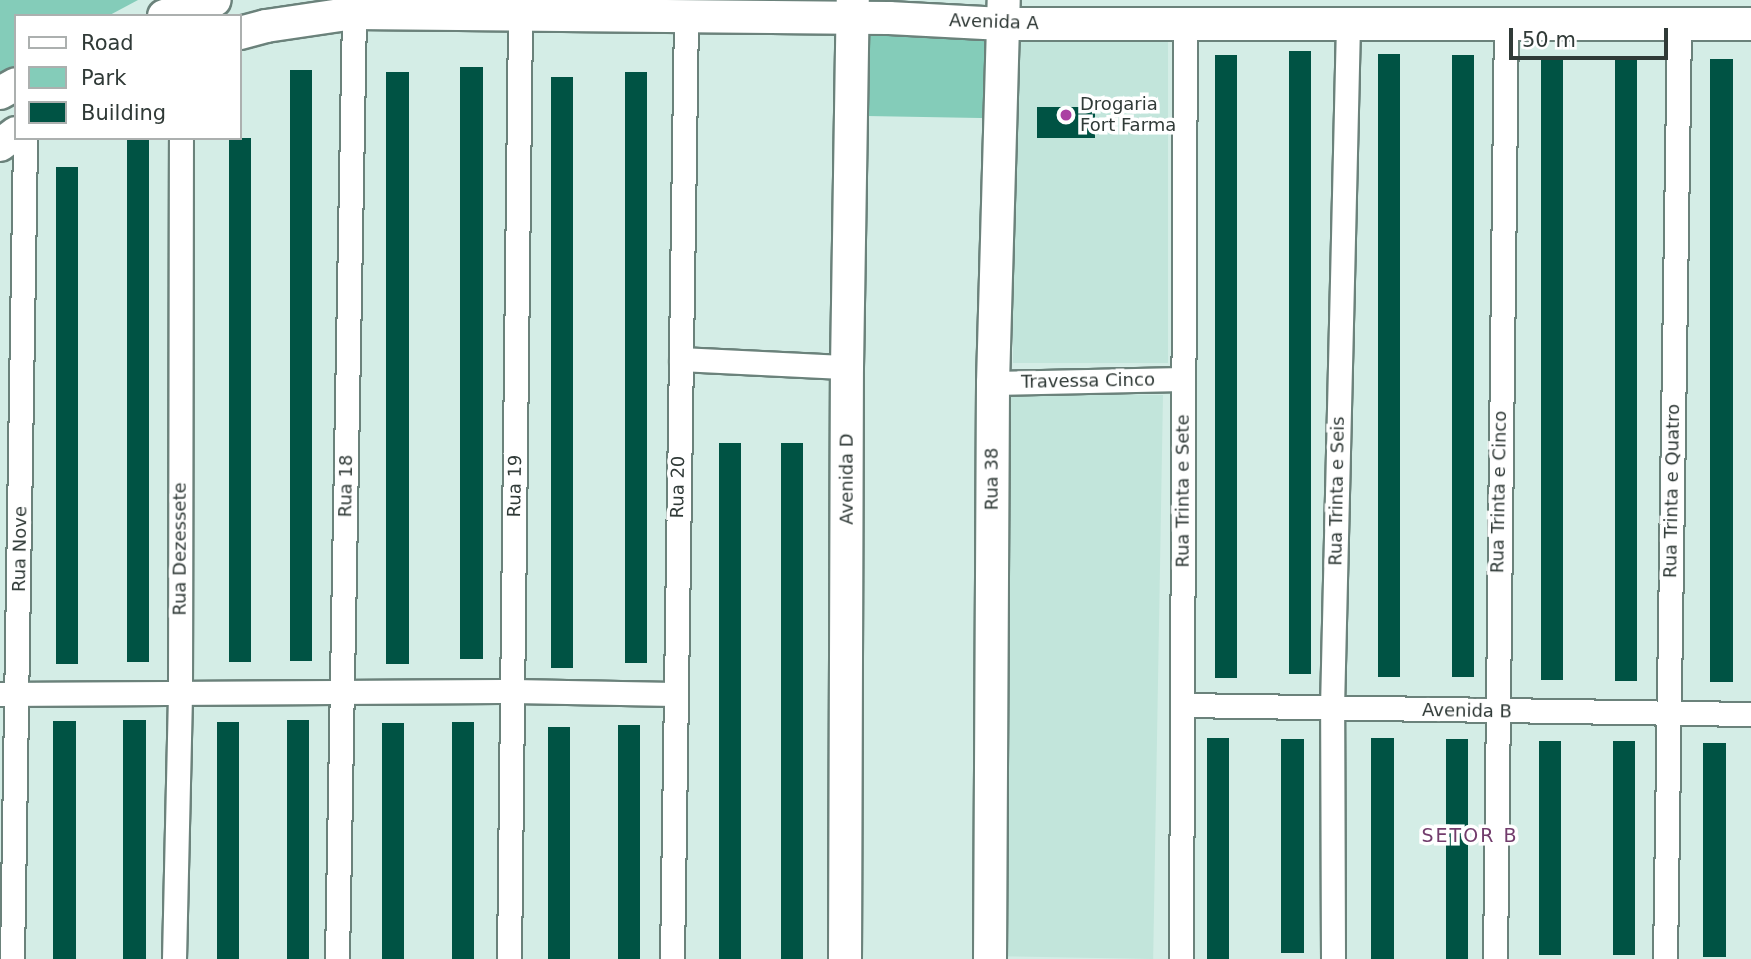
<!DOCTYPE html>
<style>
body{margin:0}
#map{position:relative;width:1751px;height:959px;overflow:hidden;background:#d4ede6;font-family:"DejaVu Sans",sans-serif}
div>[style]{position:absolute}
.built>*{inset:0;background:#c2e5db;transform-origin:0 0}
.green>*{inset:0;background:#84ccb9;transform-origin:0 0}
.building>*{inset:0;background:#005344;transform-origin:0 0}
.roads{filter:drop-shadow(2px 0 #6b827b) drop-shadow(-2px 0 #6b827b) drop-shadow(0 2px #6b827b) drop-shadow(0 -2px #6b827b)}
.street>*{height:23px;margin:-11.5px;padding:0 11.5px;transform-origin:11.5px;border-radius:11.5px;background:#fff}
.secondary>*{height:32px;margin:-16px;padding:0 16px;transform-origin:16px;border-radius:16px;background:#fff}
.dots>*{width:19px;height:19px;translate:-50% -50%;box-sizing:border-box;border:4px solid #fff;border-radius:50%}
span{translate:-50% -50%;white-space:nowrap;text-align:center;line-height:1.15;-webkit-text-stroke:7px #fff;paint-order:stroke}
.street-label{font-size:18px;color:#303a37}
.poi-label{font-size:18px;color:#303a37}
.left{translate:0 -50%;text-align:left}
.neighbourhood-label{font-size:19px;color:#723c6c;letter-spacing:2px}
.legend{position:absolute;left:14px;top:14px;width:228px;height:126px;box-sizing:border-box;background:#fff;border:2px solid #acb0af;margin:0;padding:9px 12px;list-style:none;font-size:21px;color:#303a37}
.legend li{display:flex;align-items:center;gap:14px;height:35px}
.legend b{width:35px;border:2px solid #acb0af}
.scale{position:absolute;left:1509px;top:28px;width:159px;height:32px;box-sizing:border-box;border:4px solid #303a37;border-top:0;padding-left:9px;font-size:21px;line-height:24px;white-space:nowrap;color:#303a37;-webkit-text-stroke:5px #fff;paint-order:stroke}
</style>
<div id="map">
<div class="built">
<div style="left:1168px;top:28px;width:335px;height:155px;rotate:90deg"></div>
<div style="left:1163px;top:395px;width:564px;height:155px;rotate:91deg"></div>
</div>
<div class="green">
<div style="clip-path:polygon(0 0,138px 0,108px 16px,16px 16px,16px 65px,0 73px)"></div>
<div style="left:868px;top:34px;width:128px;height:82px;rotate:1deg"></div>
</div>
<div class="building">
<div style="left:1289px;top:51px;width:22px;height:623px"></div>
<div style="left:1378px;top:54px;width:22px;height:623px"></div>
<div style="left:1215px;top:55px;width:22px;height:623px"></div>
<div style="left:1452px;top:55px;width:22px;height:622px"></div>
<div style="left:1541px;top:57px;width:22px;height:623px"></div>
<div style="left:1615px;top:58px;width:22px;height:623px"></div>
<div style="left:1710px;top:59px;width:23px;height:623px"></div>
<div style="left:460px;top:67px;width:23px;height:592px"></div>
<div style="left:290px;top:70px;width:22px;height:591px"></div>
<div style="left:386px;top:72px;width:23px;height:592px"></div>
<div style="left:625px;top:72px;width:22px;height:591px"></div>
<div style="left:551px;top:77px;width:22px;height:591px"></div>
<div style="left:1095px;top:107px;width:31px;height:58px;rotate:90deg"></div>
<div style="left:127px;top:138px;width:22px;height:524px"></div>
<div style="left:229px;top:138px;width:22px;height:524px"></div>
<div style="left:56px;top:167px;width:22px;height:497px"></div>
<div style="left:719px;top:443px;width:22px;height:516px"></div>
<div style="left:781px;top:443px;width:22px;height:516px"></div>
<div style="left:123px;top:720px;width:23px;height:239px"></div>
<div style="left:287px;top:720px;width:22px;height:239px"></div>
<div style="left:76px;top:721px;width:238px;height:23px;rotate:90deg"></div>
<div style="left:217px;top:722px;width:22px;height:237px"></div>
<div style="left:452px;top:722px;width:22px;height:237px"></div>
<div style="left:382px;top:723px;width:22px;height:236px"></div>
<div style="left:618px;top:725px;width:22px;height:234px"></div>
<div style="left:548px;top:727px;width:22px;height:232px"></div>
<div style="left:1207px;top:738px;width:22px;height:221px"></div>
<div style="left:1371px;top:738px;width:23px;height:221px"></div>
<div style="left:1281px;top:739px;width:23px;height:214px"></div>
<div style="left:1446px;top:739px;width:22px;height:220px"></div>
<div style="left:1539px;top:741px;width:22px;height:214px"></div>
<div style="left:1635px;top:741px;width:214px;height:22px;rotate:90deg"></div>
<div style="left:1703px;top:743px;width:23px;height:214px"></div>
</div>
<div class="roads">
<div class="street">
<div style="left:681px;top:359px;width:166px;rotate:2.8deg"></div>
<div style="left:993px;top:383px;width:190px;rotate:-1.2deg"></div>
<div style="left:0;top:694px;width:513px;rotate:-0.34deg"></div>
<div style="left:513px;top:691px;width:161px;rotate:1.1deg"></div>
<div style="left:1183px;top:705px;width:568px;rotate:0.91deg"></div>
<div style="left:12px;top:959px;width:821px;rotate:-89.09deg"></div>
<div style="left:174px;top:959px;width:267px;rotate:-88.7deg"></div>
<div style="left:180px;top:692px;width:554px;rotate:-89.9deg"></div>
<div style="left:337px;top:959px;width:946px;rotate:-88.97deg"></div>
<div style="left:509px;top:959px;width:945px;rotate:-89.33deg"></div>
<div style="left:672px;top:959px;width:944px;rotate:-89.15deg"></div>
<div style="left:1181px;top:959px;width:936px;rotate:-89.76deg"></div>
<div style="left:1333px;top:959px;width:251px;rotate:-90.2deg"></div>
<div style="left:1332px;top:708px;width:686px;rotate:-88.66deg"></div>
<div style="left:1495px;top:959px;width:935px;rotate:-89.33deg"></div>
<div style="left:1665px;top:959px;width:936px;rotate:-89.14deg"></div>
</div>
<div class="secondary">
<div style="left:164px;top:16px;width:53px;rotate:-17.4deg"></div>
<div style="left:240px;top:33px;width:27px;rotate:-15deg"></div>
<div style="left:266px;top:26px;width:89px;rotate:-8.4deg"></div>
<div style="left:354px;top:13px;width:535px;rotate:0.54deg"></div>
<div style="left:889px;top:18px;width:114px;rotate:3deg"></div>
<div style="left:1003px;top:24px;width:748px"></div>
<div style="left:0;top:93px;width:18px;rotate:-29deg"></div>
<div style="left:0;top:145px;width:20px;rotate:-37deg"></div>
<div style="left:845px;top:959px;width:592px;rotate:-89.81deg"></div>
<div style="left:847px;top:367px;width:367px;rotate:-89.1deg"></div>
<div style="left:990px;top:959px;width:576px;rotate:-89.7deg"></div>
<div style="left:993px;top:383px;width:383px;rotate:-88.4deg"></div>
</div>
</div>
<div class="dots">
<div style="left:1066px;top:115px;background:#aa40a2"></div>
</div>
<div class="street-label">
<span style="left:994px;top:22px;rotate:2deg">Avenida A</span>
<span style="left:1088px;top:381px;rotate:-1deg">Travessa Cinco</span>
<span style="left:847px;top:479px;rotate:-90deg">Avenida D</span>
<span style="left:992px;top:479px;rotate:-90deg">Rua 38</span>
<span style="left:346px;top:486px;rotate:-89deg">Rua 18</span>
<span style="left:515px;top:486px;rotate:-89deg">Rua 19</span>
<span style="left:678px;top:487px;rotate:-89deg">Rua 20</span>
<span style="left:1183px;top:491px;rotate:-90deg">Rua Trinta e Sete</span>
<span style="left:1337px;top:491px;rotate:-89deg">Rua Trinta e Seis</span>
<span style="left:1672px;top:491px;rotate:-89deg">Rua Trinta e Quatro</span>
<span style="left:1499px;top:492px;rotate:-89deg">Rua Trinta e Cinco</span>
<span style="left:20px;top:549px;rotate:-89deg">Rua Nove</span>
<span style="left:180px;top:549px;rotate:-90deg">Rua Dezessete</span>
<span style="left:1467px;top:711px;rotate:1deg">Avenida B</span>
</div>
<div class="poi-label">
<span class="left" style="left:1080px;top:115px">Drogaria<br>Fort Farma</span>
</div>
<div class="neighbourhood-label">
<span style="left:1470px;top:836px">SETOR B</span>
</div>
<ul class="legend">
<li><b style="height:9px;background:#fff"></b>Road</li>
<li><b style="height:19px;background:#84ccb9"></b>Park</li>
<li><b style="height:19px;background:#005344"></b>Building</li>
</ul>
<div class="scale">50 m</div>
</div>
